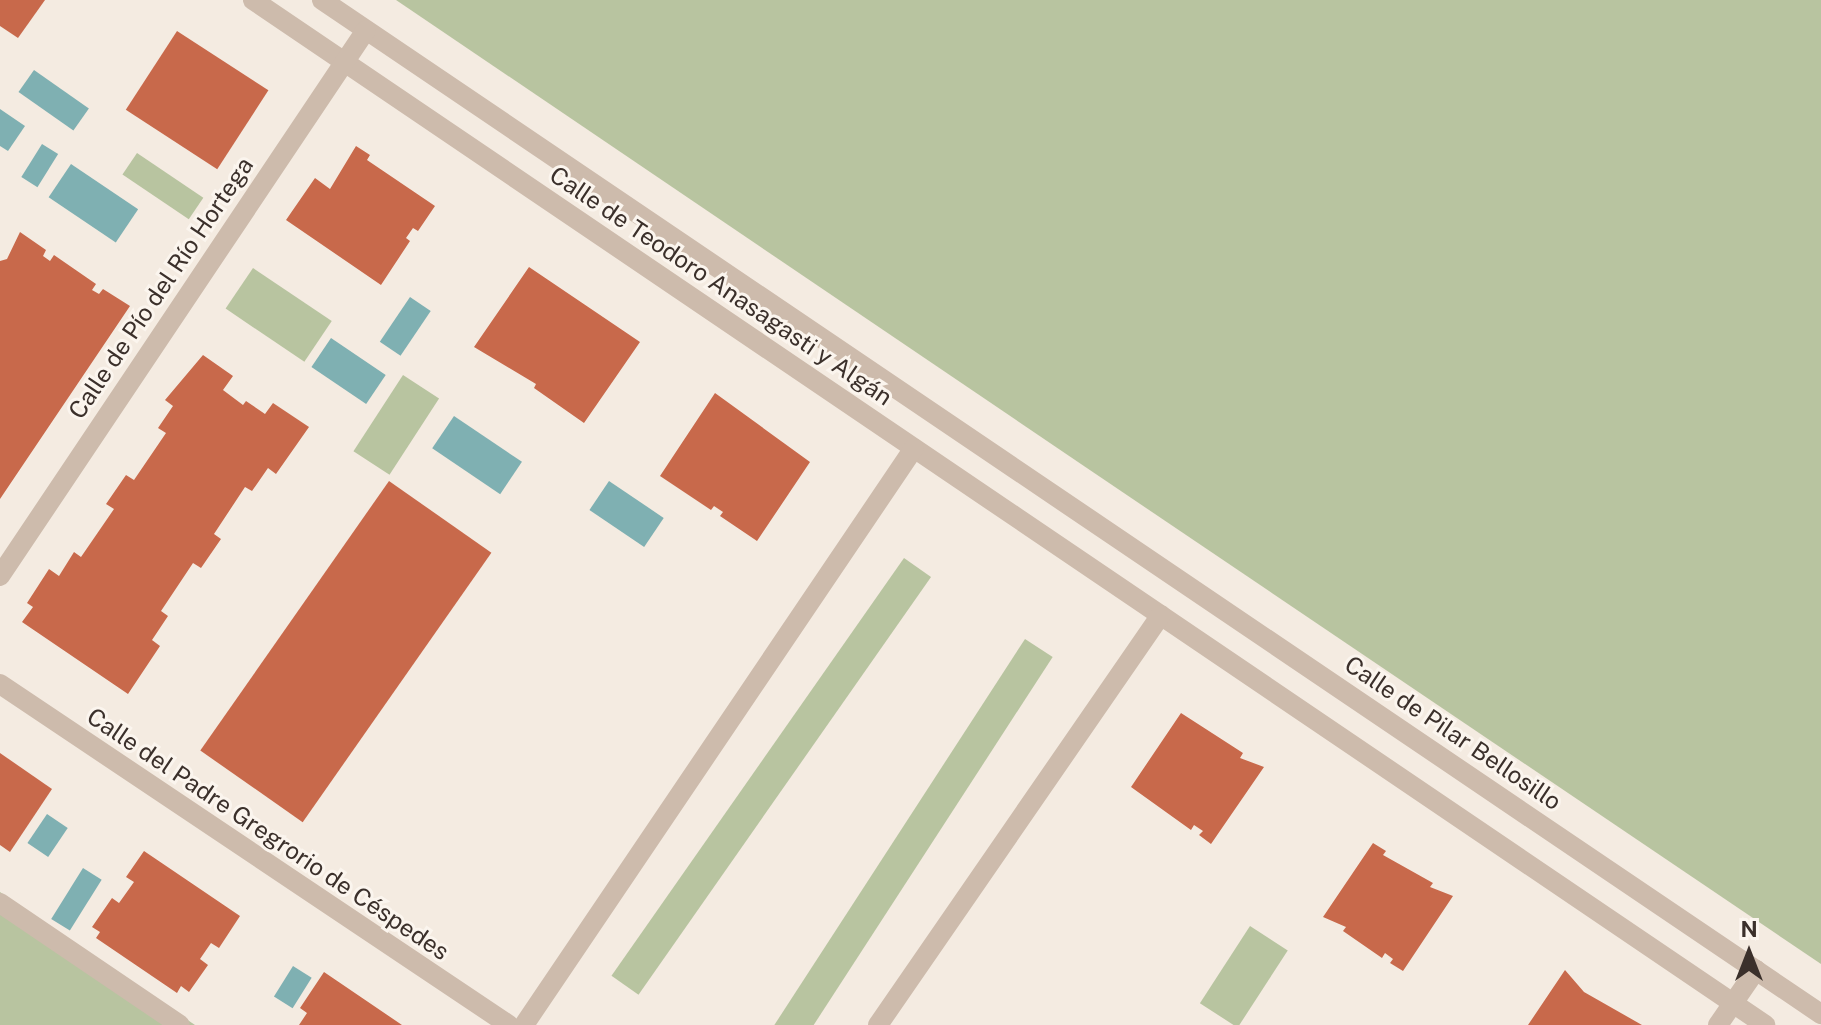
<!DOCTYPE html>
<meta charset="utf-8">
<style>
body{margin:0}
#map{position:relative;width:1821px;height:1025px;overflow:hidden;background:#f4ebe1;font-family:"Public Sans",sans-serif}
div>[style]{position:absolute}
.green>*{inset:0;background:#b8c4a0;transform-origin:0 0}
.water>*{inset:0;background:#7fb0b2;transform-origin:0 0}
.building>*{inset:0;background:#c8694b;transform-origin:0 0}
.minor>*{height:20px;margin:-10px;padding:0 10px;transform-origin:10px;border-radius:10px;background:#cdbbac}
span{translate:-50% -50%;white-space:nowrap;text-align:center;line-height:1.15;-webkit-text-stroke:6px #fbf5ee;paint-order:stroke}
.street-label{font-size:24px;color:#3b302b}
.north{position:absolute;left:1709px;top:913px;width:80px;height:80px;-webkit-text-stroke:6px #fbf5ee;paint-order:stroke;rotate:0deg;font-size:22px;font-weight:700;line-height:32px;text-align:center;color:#3b302b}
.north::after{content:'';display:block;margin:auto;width:28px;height:36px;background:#3b302b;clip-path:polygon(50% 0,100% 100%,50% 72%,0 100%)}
</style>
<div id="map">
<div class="green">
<div style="clip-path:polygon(396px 0,1821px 0,1821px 964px,1078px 462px)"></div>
<div style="left:137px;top:153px;width:80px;height:26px;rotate:34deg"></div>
<div style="left:253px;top:268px;width:95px;height:49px;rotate:34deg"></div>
<div style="left:403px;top:375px;width:43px;height:91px;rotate:33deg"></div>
<div style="left:904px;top:558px;width:33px;height:510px;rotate:35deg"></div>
<div style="left:1025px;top:639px;width:33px;height:465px;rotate:33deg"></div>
<div style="clip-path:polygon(0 892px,195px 1025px,0 1025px)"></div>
<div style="left:1250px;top:926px;width:45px;height:92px;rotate:33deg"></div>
</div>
<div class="water">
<div style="left:34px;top:70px;width:67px;height:27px;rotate:35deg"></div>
<div style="clip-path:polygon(0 109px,25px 126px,8px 151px,0 146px)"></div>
<div style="left:42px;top:144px;width:19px;height:39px;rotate:32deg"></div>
<div style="left:71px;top:164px;width:81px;height:40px;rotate:34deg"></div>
<div style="left:410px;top:297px;width:25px;height:54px;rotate:34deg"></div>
<div style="left:331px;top:338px;width:66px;height:35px;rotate:34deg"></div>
<div style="left:454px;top:416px;width:82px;height:39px;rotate:34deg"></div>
<div style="left:609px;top:481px;width:66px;height:35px;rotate:34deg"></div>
<div style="left:47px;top:814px;width:25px;height:35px;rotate:34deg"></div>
<div style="left:83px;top:868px;width:22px;height:60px;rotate:32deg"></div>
<div style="left:293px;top:966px;width:22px;height:36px;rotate:32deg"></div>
</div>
<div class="building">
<div style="clip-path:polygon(0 0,45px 0,18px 38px,0 26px)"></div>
<div style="left:177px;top:31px;width:109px;height:94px;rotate:33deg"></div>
<div style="clip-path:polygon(356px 146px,370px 155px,367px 160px,435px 206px,418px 231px,413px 228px,406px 238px,410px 241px,381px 285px,286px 220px,315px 178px,330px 189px)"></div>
<div style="clip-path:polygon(20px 232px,46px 250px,43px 256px,50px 261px,54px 255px,96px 284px,92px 290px,99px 294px,103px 289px,130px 306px,0 499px,0 261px,7px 259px)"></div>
<div style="clip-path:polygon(529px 267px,640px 342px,584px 423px,534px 388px,536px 384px,474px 347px)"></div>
<div style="clip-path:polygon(203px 355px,233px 376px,223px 390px,243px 405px,246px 401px,265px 414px,273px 403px,309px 427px,276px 474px,268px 468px,252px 491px,245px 487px,214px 534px,221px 539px,201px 568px,193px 563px,161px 611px,168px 616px,152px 640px,160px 646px,128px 694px,22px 622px,33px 607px,27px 603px,49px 569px,59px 576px,74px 552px,81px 557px,114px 509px,106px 504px,126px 475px,134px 480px,166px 433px,158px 428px,173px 406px,165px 400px)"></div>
<div style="clip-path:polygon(715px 393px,810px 462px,757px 541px,720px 516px,723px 512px,714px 506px,711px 510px,660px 476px)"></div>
<div style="left:389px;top:481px;width:125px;height:329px;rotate:35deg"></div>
<div style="clip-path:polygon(1181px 713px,1243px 753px,1240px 758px,1264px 767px,1211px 844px,1199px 835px,1203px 831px,1194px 825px,1191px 830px,1131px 787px)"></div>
<div style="clip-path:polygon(0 753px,52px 789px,10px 852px,0 845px)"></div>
<div style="clip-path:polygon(1373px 843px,1386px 851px,1383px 855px,1433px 883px,1430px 887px,1453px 896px,1403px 971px,1390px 963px,1393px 959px,1385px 953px,1382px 958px,1343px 931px,1346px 927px,1323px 917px)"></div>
<div style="clip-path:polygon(144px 851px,240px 916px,219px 948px,211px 943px,200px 959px,208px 965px,189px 992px,181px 986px,177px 993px,96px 938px,100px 932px,92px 927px,112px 898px,119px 903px,134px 882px,126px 877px)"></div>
<div style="clip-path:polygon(1565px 970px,1584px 992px,1642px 1025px,1528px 1025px)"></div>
<div style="clip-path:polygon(324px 972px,402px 1025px,299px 1025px,307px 1013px,300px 1008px)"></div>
</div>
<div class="minor">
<div style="left:253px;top:0;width:1827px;rotate:34.13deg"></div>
<div style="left:322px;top:0;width:1810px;rotate:34.08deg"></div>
<div style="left:0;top:576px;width:657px;rotate:-56.16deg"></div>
<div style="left:0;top:684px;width:613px;rotate:33.82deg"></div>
<div style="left:0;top:903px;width:217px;rotate:34.1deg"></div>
<div style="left:524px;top:1025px;width:696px;rotate:-55.94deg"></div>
<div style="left:878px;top:1025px;width:498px;rotate:-55.4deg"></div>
<div style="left:1718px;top:1025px;width:67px;rotate:-55.4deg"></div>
</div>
<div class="street-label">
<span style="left:721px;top:286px;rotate:34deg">Calle de Teodoro Anasagasti y Algán</span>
<span style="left:161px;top:288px;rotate:-56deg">Calle de Pío del Río Hortega</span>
<span style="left:1453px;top:733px;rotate:34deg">Calle de Pilar Bellosillo</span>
<span style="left:268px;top:834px;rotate:34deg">Calle del Padre Gregrorio de Céspedes</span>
</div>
<div class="north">N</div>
</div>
